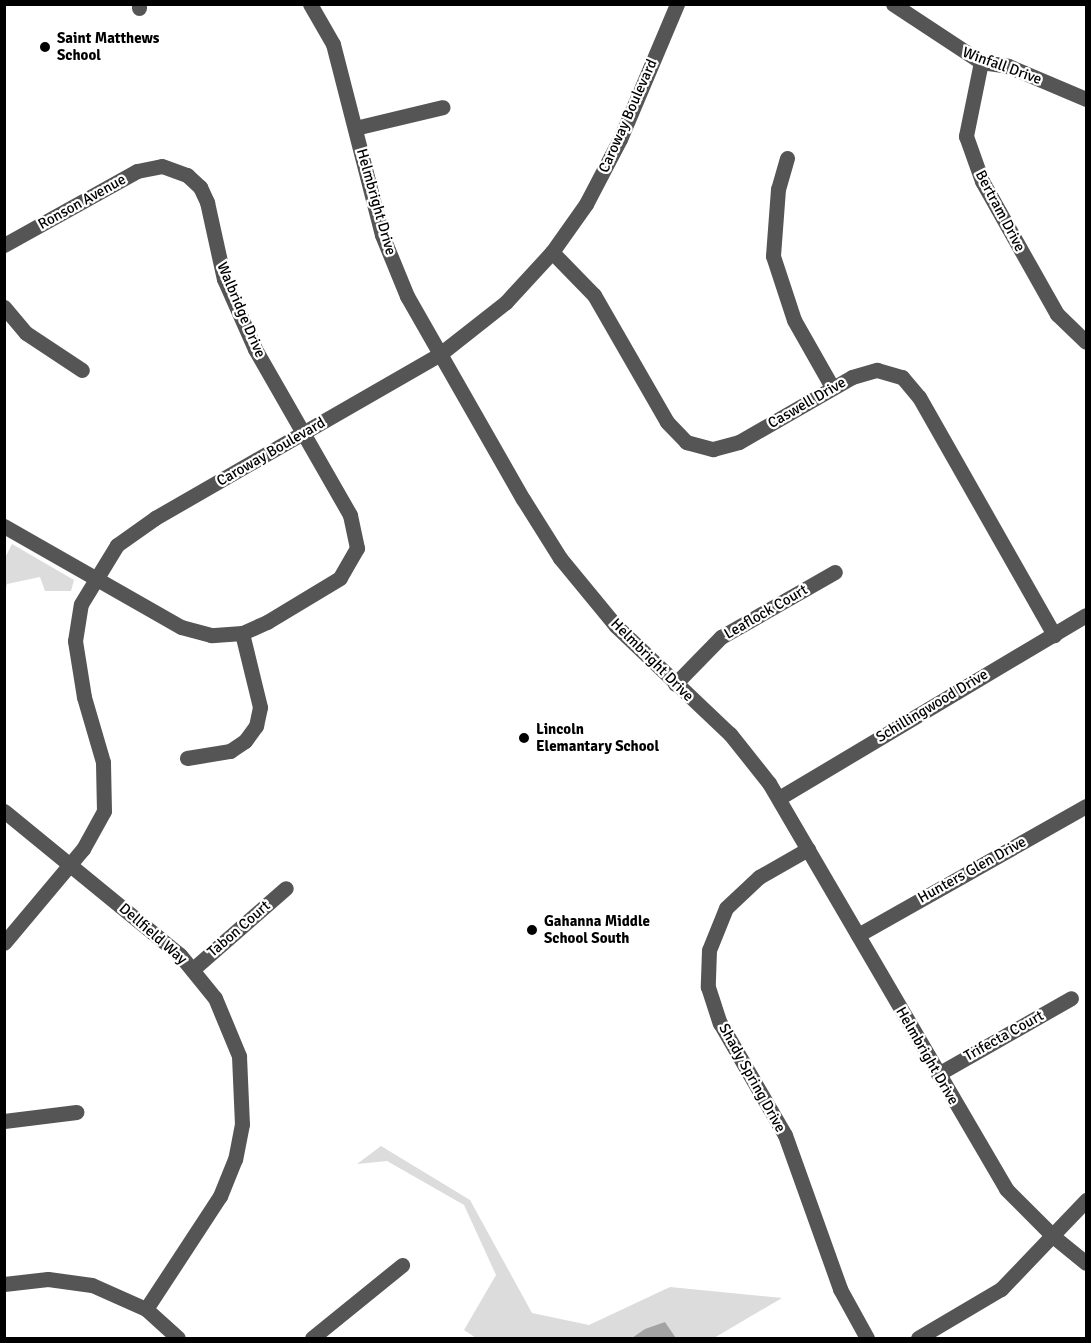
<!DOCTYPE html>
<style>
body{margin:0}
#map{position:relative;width:1091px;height:1343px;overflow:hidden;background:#fff;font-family:Signika,sans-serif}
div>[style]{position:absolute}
.green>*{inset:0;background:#dcdcdc}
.water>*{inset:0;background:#a3a3a3}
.minor>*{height:15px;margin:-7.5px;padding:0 7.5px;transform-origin:7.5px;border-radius:7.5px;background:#555}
.dots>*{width:16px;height:16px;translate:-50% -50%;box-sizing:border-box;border:3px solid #fff;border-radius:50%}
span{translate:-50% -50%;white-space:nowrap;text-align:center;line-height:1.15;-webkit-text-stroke:4.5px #fff;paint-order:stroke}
.poi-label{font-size:15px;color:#000;font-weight:700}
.left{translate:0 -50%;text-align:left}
.street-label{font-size:15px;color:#000}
.frame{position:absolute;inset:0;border:6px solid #000;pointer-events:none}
</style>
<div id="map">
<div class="green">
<div style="clip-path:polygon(12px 544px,74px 580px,71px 591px,45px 591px,40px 577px,7px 584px,5px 592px,5px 558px)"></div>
<div style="clip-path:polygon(381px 1146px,470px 1200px,532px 1313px,589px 1325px,670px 1287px,782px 1298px,714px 1338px,676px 1338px,665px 1322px,632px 1338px,476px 1338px,464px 1330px,496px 1275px,464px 1205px,387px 1161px,357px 1164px)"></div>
</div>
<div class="water">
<div style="clip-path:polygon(665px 1322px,676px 1338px,632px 1338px,645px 1329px)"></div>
</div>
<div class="minor">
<div style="left:310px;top:4px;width:46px;rotate:60.1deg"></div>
<div style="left:333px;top:44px;width:197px;rotate:75.6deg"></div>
<div style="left:382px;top:235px;width:66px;rotate:67.7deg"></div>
<div style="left:407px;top:296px;width:234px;rotate:60.3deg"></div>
<div style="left:523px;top:499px;width:70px;rotate:57.9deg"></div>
<div style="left:560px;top:558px;width:88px;rotate:50.5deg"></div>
<div style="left:616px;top:626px;width:157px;rotate:43.5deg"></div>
<div style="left:730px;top:734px;width:63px;rotate:51.5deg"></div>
<div style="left:769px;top:783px;width:470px;rotate:59.7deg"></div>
<div style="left:1006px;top:1189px;width:68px;rotate:45deg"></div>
<div style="left:1054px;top:1237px;width:41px;rotate:39.1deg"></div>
<div style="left:893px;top:4px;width:105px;rotate:33.4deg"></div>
<div style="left:981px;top:62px;width:27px;rotate:8deg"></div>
<div style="left:1008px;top:66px;width:85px;rotate:22.9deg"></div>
<div style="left:139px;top:8px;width:4px;rotate:-90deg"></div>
<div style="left:981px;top:62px;width:76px;rotate:101.5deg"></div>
<div style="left:966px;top:136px;width:48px;rotate:70.4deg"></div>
<div style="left:982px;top:181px;width:153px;rotate:60.6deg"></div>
<div style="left:1057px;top:314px;width:40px;rotate:44deg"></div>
<div style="left:355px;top:128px;width:90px;rotate:-13.4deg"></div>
<div style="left:787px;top:158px;width:32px;rotate:106deg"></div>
<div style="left:778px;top:189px;width:67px;rotate:94.3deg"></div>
<div style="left:773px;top:256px;width:67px;rotate:71.8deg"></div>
<div style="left:794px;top:320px;width:77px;rotate:60.4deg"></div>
<div style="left:4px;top:245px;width:152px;rotate:-29.1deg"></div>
<div style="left:137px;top:171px;width:25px;rotate:-11deg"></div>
<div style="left:162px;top:166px;width:27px;rotate:20deg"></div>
<div style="left:187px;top:175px;width:18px;rotate:43deg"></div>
<div style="left:200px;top:187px;width:17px;rotate:65deg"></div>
<div style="left:207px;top:202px;width:79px;rotate:77.6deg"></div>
<div style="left:224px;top:279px;width:77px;rotate:66.1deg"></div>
<div style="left:255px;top:349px;width:191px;rotate:60.2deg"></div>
<div style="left:350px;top:515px;width:34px;rotate:78deg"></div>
<div style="left:357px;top:548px;width:34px;rotate:120deg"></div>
<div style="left:340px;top:578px;width:85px;rotate:148.9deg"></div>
<div style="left:267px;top:622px;width:27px;rotate:156deg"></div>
<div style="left:242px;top:633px;width:31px;rotate:176deg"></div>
<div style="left:211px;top:635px;width:31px;rotate:-165deg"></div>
<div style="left:181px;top:627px;width:204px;rotate:-150.3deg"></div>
<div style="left:552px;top:252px;width:60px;rotate:45.7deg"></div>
<div style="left:594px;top:295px;width:146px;rotate:60.1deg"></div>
<div style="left:667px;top:422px;width:28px;rotate:46deg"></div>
<div style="left:686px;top:442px;width:28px;rotate:15deg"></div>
<div style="left:713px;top:449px;width:27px;rotate:-15deg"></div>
<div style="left:739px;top:442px;width:130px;rotate:-29.9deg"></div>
<div style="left:852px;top:377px;width:26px;rotate:-16deg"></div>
<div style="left:877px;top:370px;width:26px;rotate:16deg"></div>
<div style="left:902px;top:377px;width:26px;rotate:50deg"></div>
<div style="left:919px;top:397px;width:274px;rotate:60.4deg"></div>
<div style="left:4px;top:307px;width:34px;rotate:50deg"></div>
<div style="left:26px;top:333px;width:67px;rotate:33.5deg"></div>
<div style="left:675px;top:684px;width:66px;rotate:-45.6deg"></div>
<div style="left:721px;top:637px;width:131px;rotate:-29.7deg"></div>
<div style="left:187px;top:758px;width:44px;rotate:-9.2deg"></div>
<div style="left:230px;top:751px;width:18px;rotate:-34deg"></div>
<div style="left:245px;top:741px;width:19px;rotate:-54deg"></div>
<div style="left:256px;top:726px;width:19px;rotate:-78deg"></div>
<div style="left:260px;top:707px;width:76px;rotate:-103.7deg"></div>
<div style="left:779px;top:798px;width:357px;rotate:-30.8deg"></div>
<div style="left:4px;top:811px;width:227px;rotate:39.3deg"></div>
<div style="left:180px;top:955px;width:55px;rotate:50.9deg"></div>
<div style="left:215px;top:998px;width:63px;rotate:67.5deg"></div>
<div style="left:239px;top:1056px;width:68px;rotate:87.5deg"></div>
<div style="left:242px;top:1124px;width:36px;rotate:101deg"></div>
<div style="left:235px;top:1159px;width:40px;rotate:112deg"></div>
<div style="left:220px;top:1196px;width:135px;rotate:123.2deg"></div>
<div style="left:808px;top:849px;width:56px;rotate:150.3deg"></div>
<div style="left:759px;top:877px;width:45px;rotate:136.8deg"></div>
<div style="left:726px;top:908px;width:45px;rotate:112deg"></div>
<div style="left:709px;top:950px;width:37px;rotate:92deg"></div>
<div style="left:708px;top:987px;width:38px;rotate:72deg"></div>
<div style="left:720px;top:1023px;width:129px;rotate:59.9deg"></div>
<div style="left:785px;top:1135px;width:164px;rotate:70.3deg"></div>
<div style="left:840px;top:1289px;width:56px;rotate:61.1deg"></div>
<div style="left:858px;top:935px;width:262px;rotate:-29.5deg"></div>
<div style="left:4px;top:943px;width:123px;rotate:-50deg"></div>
<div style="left:83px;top:849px;width:43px;rotate:-61.1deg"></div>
<div style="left:104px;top:811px;width:49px;rotate:-91.2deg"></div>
<div style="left:103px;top:762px;width:68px;rotate:-106.3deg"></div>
<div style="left:84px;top:697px;width:57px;rotate:-99.1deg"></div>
<div style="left:75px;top:641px;width:37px;rotate:-81deg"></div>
<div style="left:81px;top:604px;width:69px;rotate:-58.6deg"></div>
<div style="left:117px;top:545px;width:47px;rotate:-35.4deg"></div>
<div style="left:155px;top:518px;width:329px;rotate:-29.9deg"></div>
<div style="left:440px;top:354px;width:84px;rotate:-38.2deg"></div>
<div style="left:506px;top:302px;width:68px;rotate:-47.4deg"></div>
<div style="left:552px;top:252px;width:59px;rotate:-54.7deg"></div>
<div style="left:586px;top:204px;width:73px;rotate:-62.4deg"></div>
<div style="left:620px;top:139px;width:147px;rotate:-67.1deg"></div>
<div style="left:193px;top:969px;width:123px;rotate:-41.1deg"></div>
<div style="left:938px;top:1074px;width:153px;rotate:-29.7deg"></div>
<div style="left:4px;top:1121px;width:73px;rotate:-7.1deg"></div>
<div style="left:4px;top:1284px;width:44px;rotate:-6.5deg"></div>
<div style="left:48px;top:1279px;width:44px;rotate:7.8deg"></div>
<div style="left:92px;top:1285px;width:59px;rotate:24deg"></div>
<div style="left:146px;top:1309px;width:43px;rotate:42.2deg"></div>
<div style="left:312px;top:1338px;width:116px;rotate:-39deg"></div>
<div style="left:918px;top:1338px;width:96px;rotate:-30.6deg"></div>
<div style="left:1001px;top:1289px;width:123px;rotate:-46.3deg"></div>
</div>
<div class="dots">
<div style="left:45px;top:47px;background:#000"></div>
<div style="left:524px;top:738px;background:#000"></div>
<div style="left:532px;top:930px;background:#000"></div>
</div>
<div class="poi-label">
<span class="left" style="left:57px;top:47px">Saint Matthews<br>School</span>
<span class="left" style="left:536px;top:738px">Lincoln<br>Elemantary School</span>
<span class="left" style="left:544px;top:930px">Gahanna Middle<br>School South</span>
</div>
<div class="street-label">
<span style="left:1002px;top:66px;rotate:20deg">Winfall Drive</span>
<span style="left:628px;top:116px;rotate:-66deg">Caroway Boulevard</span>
<span style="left:82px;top:202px;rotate:-29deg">Ronson Avenue</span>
<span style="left:376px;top:202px;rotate:74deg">Helmbright Drive</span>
<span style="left:1000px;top:211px;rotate:62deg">Bertram Drive</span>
<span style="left:241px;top:310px;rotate:67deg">Walbridge Drive</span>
<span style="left:807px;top:403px;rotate:-30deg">Caswell Drive</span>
<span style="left:271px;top:452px;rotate:-30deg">Caroway Boulevard</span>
<span style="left:766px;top:612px;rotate:-30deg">Leaflock Court</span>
<span style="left:652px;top:660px;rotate:45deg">Helmbright Drive</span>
<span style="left:932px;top:706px;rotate:-31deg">Schillingwood Drive</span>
<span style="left:972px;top:870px;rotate:-29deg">Hunters Glen Drive</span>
<span style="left:239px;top:929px;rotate:-41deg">Tabon Court</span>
<span style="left:153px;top:934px;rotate:41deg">Dellfield Way</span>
<span style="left:1004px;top:1036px;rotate:-29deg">Trifecta Court</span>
<span style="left:927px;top:1056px;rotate:60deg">Helmbright Drive</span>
<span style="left:752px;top:1078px;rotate:61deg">Shady Spring Drive</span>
</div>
<div class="frame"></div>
</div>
